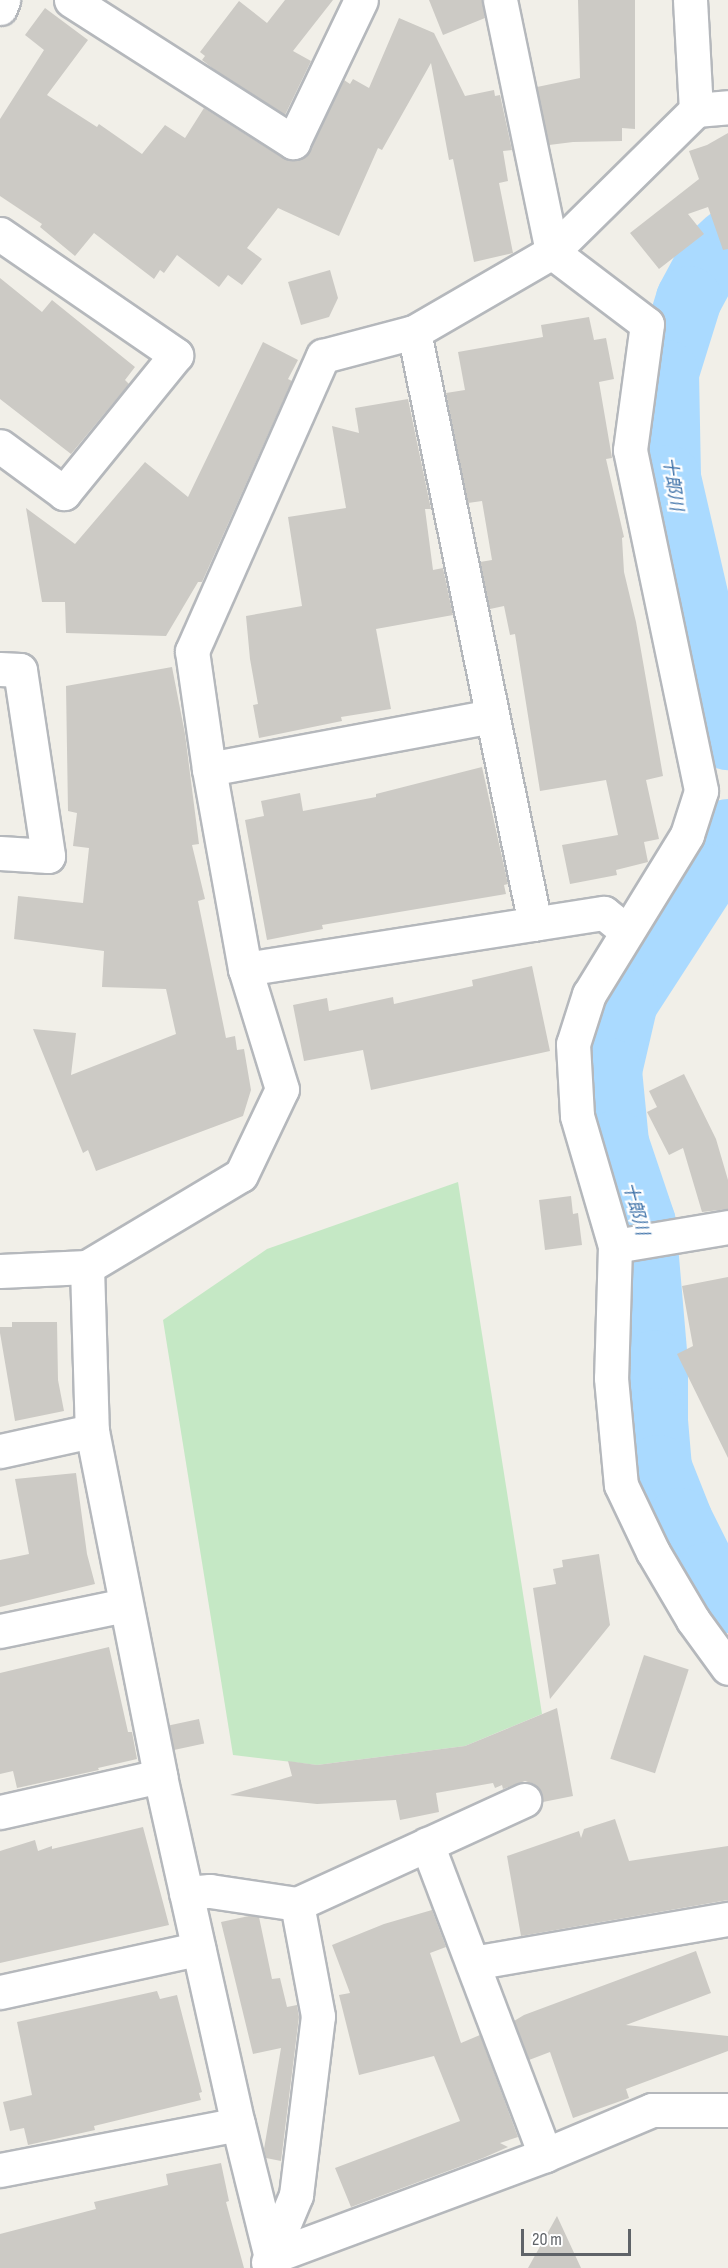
<!DOCTYPE html>
<meta charset="utf-8">
<style>
body{margin:0}
#map{position:relative;width:728px;height:2268px;overflow:hidden;background:#f1efe8;font-family:"Sofia Sans Condensed","Noto Sans JP",sans-serif}
div>[style]{position:absolute}
.green>*{inset:0;background:#c5e8c5}
.river>*{height:66px;margin:-33px;padding:0 33px;transform-origin:33px;border-radius:33px;background:#aadaff}
.building>*{inset:0;background:#cccac5;transform-origin:0 0}
.roads{filter:drop-shadow(2px 0 #b5b8bc) drop-shadow(-2px 0 #b5b8bc) drop-shadow(0 2px #b5b8bc) drop-shadow(0 -2px #b5b8bc)}
.minor>*{height:33px;margin:-16.5px;padding:0 16.5px;transform-origin:16.5px;border-radius:16.5px;background:#fff}
span{translate:-50% -50%;white-space:nowrap;text-align:center;line-height:1.15;-webkit-text-stroke:4.5px #fff;paint-order:stroke}
.water-label{font-size:18px;color:#4174aa;font-style:italic}
.scale{position:absolute;left:521px;top:2229px;width:110px;height:27px;box-sizing:border-box;border:3px solid #5f6368;border-top:0;padding-left:8px;font-size:18px;line-height:21px;white-space:nowrap;color:#5f6368;-webkit-text-stroke:4px #fff;paint-order:stroke}
</style>
<div id="map">
<div class="green">
<div style="clip-path:polygon(458px 1182px,542px 1714px,465px 1746px,317px 1765px,233px 1755px,163px 1320px,267px 1249px)"></div>
</div>
<div class="river">
<div style="left:728px;top:242px;width:23px;rotate:137deg"></div>
<div style="left:711px;top:258px;width:47px;rotate:118.2deg"></div>
<div style="left:689px;top:299px;width:77px;rotate:107.3deg"></div>
<div style="left:666px;top:373px;width:105px;rotate:88.9deg"></div>
<div style="left:668px;top:478px;width:266px;rotate:77deg"></div>
<div style="left:728px;top:832px;width:50px;rotate:116.1deg"></div>
<div style="left:706px;top:877px;width:149px;rotate:122.9deg"></div>
<div style="left:625px;top:1002px;width:71px;rotate:103.1deg"></div>
<div style="left:609px;top:1071px;width:72px;rotate:84.4deg"></div>
<div style="left:616px;top:1143px;width:84px;rotate:71.4deg"></div>
<div style="left:643px;top:1223px;width:141px;rotate:85.1deg"></div>
<div style="left:655px;top:1363px;width:58px;rotate:90deg"></div>
<div style="left:655px;top:1421px;width:47px;rotate:85.1deg"></div>
<div style="left:659px;top:1468px;width:57px;rotate:68.4deg"></div>
<div style="left:680px;top:1521px;width:60px;rotate:63.4deg"></div>
<div style="left:707px;top:1575px;width:33px;rotate:50deg"></div>
</div>
<div class="building">
<div style="clip-path:polygon(285px 0,333px 0,293px 51px,311px 61px,285px 115px,215px 70px,202px 60px,205px 56px,200px 52px,239px 1px,267px 23px)"></div>
<div style="clip-path:polygon(429px 0,482px 0,485px 18px,443px 35px)"></div>
<div style="clip-path:polygon(578px 0,635px 0,635px 129px,622px 128px,622px 141px,573px 142px,549px 145px,537px 87px,580px 78px)"></div>
<div style="clip-path:polygon(45px 8px,88px 40px,47px 95px,97px 127px,99px 124px,142px 154px,165px 125px,185px 138px,204px 108px,283px 158px,292px 161px,302px 158px,310px 150px,344px 80px,350px 84px,353px 79px,369px 88px,399px 18px,434px 33px,465px 96px,494px 90px,495px 96px,500px 95px,512px 150px,503px 151px,508px 181px,499px 183px,513px 253px,474px 262px,453px 159px,449px 160px,431px 63px,382px 150px,378px 148px,339px 236px,278px 208px,247px 248px,262px 259px,242px 285px,228px 275px,219px 287px,177px 255px,164px 273px,160px 270px,154px 279px,94px 233px,75px 256px,40px 227px,42px 224px,0 196px,0 119px,44px 50px,25px 35px)"></div>
<div style="clip-path:polygon(728px 133px,728px 249px,723px 250px,708px 207px,688px 214px,704px 234px,659px 269px,630px 233px,699px 179px,689px 151px,707px 145px)"></div>
<div style="clip-path:polygon(330px 270px,338px 298px,329px 317px,301px 325px,288px 282px)"></div>
<div style="clip-path:polygon(0 278px,42px 312px,52px 300px,135px 367px,125px 380px,129px 384px,71px 454px,0 399px)"></div>
<div style="clip-path:polygon(589px 317px,594px 340px,606px 338px,614px 379px,599px 382px,612px 458px,606px 459px,624px 537px,622px 538px,624px 572px,636px 622px,663px 776px,646px 780px,659px 839px,644px 842px,648px 862px,616px 870px,617px 875px,570px 884px,562px 845px,618px 835px,606px 780px,540px 791px,515px 634px,510px 635px,504px 606px,490px 609px,480px 562px,492px 560px,482px 501px,468px 503px,446px 393px,465px 390px,458px 352px,543px 337px,541px 325px)"></div>
<div style="clip-path:polygon(263px 342px,298px 360px,288px 379px,292px 381px,202px 582px,198px 582px,166px 636px,66px 633px,65px 602px,42px 602px,26px 508px,75px 544px,145px 462px,188px 497px)"></div>
<div style="clip-path:polygon(408px 399px,431px 509px,425px 509px,433px 570px,443px 568px,453px 615px,376px 629px,391px 709px,341px 717px,342px 721px,259px 738px,253px 705px,258px 704px,250px 659px,246px 616px,302px 606px,288px 517px,346px 508px,332px 426px,359px 433px,355px 408px)"></div>
<div style="clip-path:polygon(172px 667px,185px 734px,199px 844px,192px 845px,205px 899px,198px 901px,226px 1038px,235px 1036px,237px 1050px,244px 1049px,251px 1090px,243px 1116px,96px 1171px,88px 1150px,83px 1153px,33px 1029px,76px 1033px,71px 1075px,176px 1034px,166px 989px,102px 987px,104px 951px,14px 939px,18px 896px,83px 903px,89px 848px,73px 846px,77px 813px,68px 811px,66px 686px)"></div>
<div style="clip-path:polygon(482px 767px,508px 884px,504px 885px,506px 894px,322px 925px,323px 929px,267px 940px,245px 820px,264px 816px,261px 801px,300px 793px,303px 811px,376px 797px,376px 794px)"></div>
<div style="clip-path:polygon(532px 966px,550px 1051px,371px 1090px,363px 1050px,304px 1061px,293px 1005px,327px 998px,329px 1011px,393px 997px,394px 1004px,473px 986px,472px 980px)"></div>
<div style="clip-path:polygon(684px 1074px,716px 1139px,728px 1180px,728px 1209px,702px 1212px,683px 1148px,669px 1155px,647px 1112px,657px 1107px,649px 1091px)"></div>
<div style="clip-path:polygon(571px 1196px,573px 1214px,578px 1213px,582px 1245px,545px 1250px,539px 1200px)"></div>
<div style="clip-path:polygon(728px 1277px,728px 1458px,677px 1354px,693px 1346px,682px 1286px)"></div>
<div style="clip-path:polygon(12px 1322px,57px 1322px,58px 1380px,64px 1411px,15px 1421px,0 1333px,0 1327px,12px 1327px)"></div>
<div style="clip-path:polygon(76px 1473px,87px 1554px,95px 1584px,0 1607px,0 1560px,29px 1554px,15px 1479px)"></div>
<div style="clip-path:polygon(599px 1554px,610px 1625px,550px 1699px,533px 1588px,556px 1584px,553px 1569px,563px 1567px,562px 1560px)"></div>
<div style="clip-path:polygon(109px 1647px,128px 1732px,132px 1732px,137px 1759px,98px 1768px,99px 1770px,17px 1788px,13px 1771px,0 1774px,0 1673px)"></div>
<div style="left:644px;top:1655px;width:47px;height:109px;rotate:18deg"></div>
<div style="clip-path:polygon(557px 1708px,573px 1796px,543px 1802px,541px 1792px,534px 1784px,525px 1781px,503px 1789px,502px 1785px,495px 1788px,493px 1783px,436px 1793px,439px 1812px,400px 1820px,396px 1800px,317px 1804px,230px 1795px,292px 1776px,288px 1761px,317px 1765px,465px 1746px)"></div>
<div style="left:199px;top:1719px;width:25px;height:31px;rotate:78deg"></div>
<div style="clip-path:polygon(615px 1819px,629px 1861px,728px 1846px,728px 1900px,521px 1936px,507px 1856px,579px 1831px,581px 1838px,584px 1829px)"></div>
<div style="clip-path:polygon(143px 1827px,169px 1925px,0 1963px,0 1851px,35px 1840px,38px 1851px,52px 1846px,52px 1849px)"></div>
<div style="clip-path:polygon(432px 1910px,446px 1947px,430px 1953px,461px 2043px,480px 2035px,518px 2137px,500px 2143px,508px 2147px,483px 2158px,351px 2207px,335px 2168px,460px 2121px,434px 2056px,359px 2075px,339px 1995px,350px 1993px,332px 1945px,384px 1924px)"></div>
<div style="clip-path:polygon(249px 1916px,259px 1917px,272px 1979px,280px 1978px,287px 2007px,297px 2005px,299px 2017px,281px 2161px,266px 2158px,264px 2149px,281px 2048px,253px 2054px,221px 1922px)"></div>
<div style="clip-path:polygon(696px 1951px,711px 1993px,626px 2025px,728px 2036px,728px 2051px,626px 2089px,629px 2098px,573px 2118px,550px 2052px,529px 2060px,514px 2021px,524px 2015px)"></div>
<div style="clip-path:polygon(157px 1991px,160px 1999px,177px 1995px,202px 2092px,199px 2093px,201px 2100px,94px 2126px,95px 2130px,28px 2145px,24px 2128px,10px 2131px,3px 2102px,32px 2095px,17px 2022px)"></div>
<div style="clip-path:polygon(221px 2163px,229px 2201px,226px 2202px,244px 2268px,0 2268px,0 2234px,96px 2209px,94px 2202px,168px 2185px,166px 2174px)"></div>
<div style="clip-path:polygon(557px 2216px,581px 2268px,528px 2268px)"></div>
</div>
<div class="roads">
<div class="minor">
<div style="left:71px;top:0;width:264px;rotate:32.6deg"></div>
<div style="left:293px;top:142px;width:157px;rotate:-64.4deg"></div>
<div style="left:500px;top:0;width:257px;rotate:78.3deg"></div>
<div style="left:552px;top:252px;width:119px;rotate:37.2deg"></div>
<div style="left:647px;top:324px;width:127px;rotate:97.7deg"></div>
<div style="left:630px;top:450px;width:348px;rotate:78.2deg"></div>
<div style="left:701px;top:791px;width:46px;rotate:107.7deg"></div>
<div style="left:687px;top:835px;width:187px;rotate:121.6deg"></div>
<div style="left:589px;top:994px;width:52px;rotate:107.7deg"></div>
<div style="left:573px;top:1044px;width:72px;rotate:86.8deg"></div>
<div style="left:577px;top:1116px;width:135px;rotate:73.7deg"></div>
<div style="left:615px;top:1246px;width:132px;rotate:91.7deg"></div>
<div style="left:611px;top:1378px;width:107px;rotate:84.7deg"></div>
<div style="left:621px;top:1485px;width:74px;rotate:64.5deg"></div>
<div style="left:653px;top:1552px;width:79px;rotate:59.5deg"></div>
<div style="left:693px;top:1620px;width:59px;rotate:53.9deg"></div>
<div style="left:690px;top:0;width:110px;rotate:86.9deg"></div>
<div style="left:0;top:8px;width:9px;rotate:-69deg"></div>
<div style="left:0;top:234px;width:214px;rotate:34.5deg"></div>
<div style="left:176px;top:355px;width:178px;rotate:129.1deg"></div>
<div style="left:64px;top:493px;width:79px;rotate:-143.7deg"></div>
<div style="left:414px;top:332px;width:604px;rotate:78.45deg"></div>
<div style="left:0;top:669px;width:20px;rotate:3deg"></div>
<div style="left:20px;top:670px;width:188px;rotate:81.4deg"></div>
<div style="left:48px;top:856px;width:48px;rotate:-176.4deg"></div>
<div style="left:209px;top:769px;width:288px;rotate:-10.6deg"></div>
<div style="left:245px;top:969px;width:363px;rotate:-8.9deg"></div>
<div style="left:604px;top:913px;width:28px;rotate:39deg"></div>
<div style="left:615px;top:1246px;width:115px;rotate:-9.5deg"></div>
<div style="left:87px;top:1267px;width:164px;rotate:88.3deg"></div>
<div style="left:92px;top:1431px;width:352px;rotate:78.8deg"></div>
<div style="left:160px;top:1776px;width:357px;rotate:77.4deg"></div>
<div style="left:238px;top:2124px;width:137px;rotate:76.1deg"></div>
<div style="left:0;top:1271px;width:87px;rotate:-2.6deg"></div>
<div style="left:87px;top:1267px;width:179px;rotate:-30.9deg"></div>
<div style="left:241px;top:1175px;width:95px;rotate:-64.5deg"></div>
<div style="left:282px;top:1089px;width:126px;rotate:-107.1deg"></div>
<div style="left:245px;top:969px;width:203px;rotate:-100.2deg"></div>
<div style="left:209px;top:769px;width:119px;rotate:-98.2deg"></div>
<div style="left:192px;top:651px;width:323px;rotate:-66.1deg"></div>
<div style="left:323px;top:356px;width:94px;rotate:-14.8deg"></div>
<div style="left:414px;top:332px;width:160px;rotate:-30.1deg"></div>
<div style="left:552px;top:252px;width:202px;rotate:-44.6deg"></div>
<div style="left:696px;top:110px;width:32px;rotate:-5deg"></div>
<div style="left:0;top:1451px;width:94px;rotate:-12.3deg"></div>
<div style="left:0;top:1631px;width:128px;rotate:-11.7deg"></div>
<div style="left:0;top:1812px;width:164px;rotate:-12.7deg"></div>
<div style="left:427px;top:1844px;width:333px;rotate:69.2deg"></div>
<div style="left:186px;top:1893px;width:24px;rotate:-5deg"></div>
<div style="left:210px;top:1891px;width:88px;rotate:8.5deg"></div>
<div style="left:297px;top:1904px;width:250px;rotate:-24.6deg"></div>
<div style="left:473px;top:1963px;width:259px;rotate:-9.8deg"></div>
<div style="left:0;top:1992px;width:203px;rotate:-12.3deg"></div>
<div style="left:0;top:2170px;width:242px;rotate:-10.9deg"></div>
<div style="left:271px;top:2257px;width:292px;rotate:-20.4deg"></div>
<div style="left:545px;top:2155px;width:116px;rotate:-22.8deg"></div>
<div style="left:652px;top:2110px;width:76px"></div>
<div style="left:268px;top:2262px;width:73px;rotate:-67.3deg"></div>
<div style="left:296px;top:2195px;width:180px;rotate:-83deg"></div>
<div style="left:318px;top:2016px;width:114px;rotate:-100.6deg"></div>
</div>
</div>
<div class="water-label">
<span style="left:672px;top:484px;rotate:82deg">十郎川</span>
<span style="left:635px;top:1209px;rotate:75deg">十郎川</span>
</div>
<div class="scale">20 m</div>
</div>
